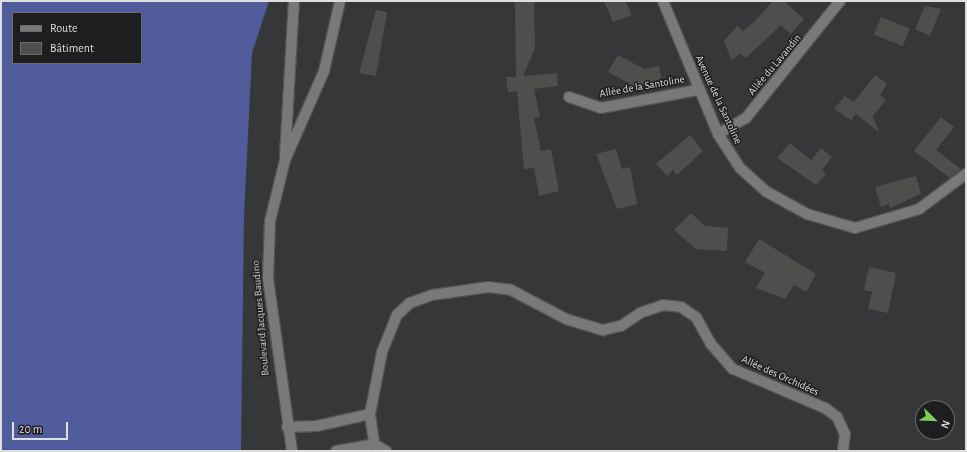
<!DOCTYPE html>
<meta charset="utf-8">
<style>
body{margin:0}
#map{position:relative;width:967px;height:452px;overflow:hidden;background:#363739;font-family:"Alegreya Sans",sans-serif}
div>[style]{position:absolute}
.forest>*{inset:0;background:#505b9b}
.building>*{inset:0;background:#4e4f4d;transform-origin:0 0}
.roads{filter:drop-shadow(1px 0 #545456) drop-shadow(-1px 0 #545456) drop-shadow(0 1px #545456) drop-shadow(0 -1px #545456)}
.minor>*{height:10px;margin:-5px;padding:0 5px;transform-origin:5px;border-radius:5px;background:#79797c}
span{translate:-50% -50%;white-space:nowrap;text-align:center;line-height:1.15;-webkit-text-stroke:3px #1e1e20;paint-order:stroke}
.street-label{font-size:11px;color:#dededf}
.frame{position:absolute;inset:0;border:2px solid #dededf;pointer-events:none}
.legend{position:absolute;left:12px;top:12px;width:130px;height:52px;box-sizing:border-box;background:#1e1e20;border:1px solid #6b6b6c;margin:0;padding:5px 7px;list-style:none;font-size:12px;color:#dededf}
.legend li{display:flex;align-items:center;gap:8px;height:20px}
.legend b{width:20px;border:1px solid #6b6b6c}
.north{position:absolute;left:915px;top:400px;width:40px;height:40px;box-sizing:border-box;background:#1e1e20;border:1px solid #6b6b6c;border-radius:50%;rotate:113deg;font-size:11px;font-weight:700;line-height:16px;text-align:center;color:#dededf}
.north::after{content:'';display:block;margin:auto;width:14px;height:18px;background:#7bd156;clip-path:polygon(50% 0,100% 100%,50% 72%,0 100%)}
.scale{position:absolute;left:12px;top:422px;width:56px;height:18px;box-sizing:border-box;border:2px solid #dededf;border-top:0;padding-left:5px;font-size:12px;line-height:14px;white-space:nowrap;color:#dededf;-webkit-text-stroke:3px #1e1e20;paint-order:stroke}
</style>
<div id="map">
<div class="forest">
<div style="clip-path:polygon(evenodd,1px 1px,269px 1px,252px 53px,244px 217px,241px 451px,1px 451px,1px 1px,13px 13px,141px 13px,141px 63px,13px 63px,13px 13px)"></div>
</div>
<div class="building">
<div style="clip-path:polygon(515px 1px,534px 1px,535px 48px,523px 76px,557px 73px,558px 86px,534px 89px,540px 117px,534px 118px,541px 151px,551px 149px,559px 191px,539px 196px,534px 168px,524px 169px,517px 91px,508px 92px,506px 77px,516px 77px)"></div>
<div style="clip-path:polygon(604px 1px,625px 1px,632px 15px,613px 22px)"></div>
<div style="clip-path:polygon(773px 1px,784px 1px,804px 19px,791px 34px,781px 25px,746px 58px,740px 53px,732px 61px,724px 41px,737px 26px,743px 31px,753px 23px)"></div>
<div style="clip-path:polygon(925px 6px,941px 9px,930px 36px,915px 29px)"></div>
<div style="clip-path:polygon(376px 10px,387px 12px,376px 76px,359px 73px)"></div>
<div style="left:881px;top:17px;width:31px;height:19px;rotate:22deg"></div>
<div style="clip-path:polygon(618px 55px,644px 69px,659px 66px,662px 80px,636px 87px,608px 72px)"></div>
<div style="clip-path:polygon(875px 75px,887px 84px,880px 95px,886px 100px,873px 116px,879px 132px,856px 114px,851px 120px,834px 109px,845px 96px,854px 102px)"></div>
<div style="clip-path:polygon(941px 117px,954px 127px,936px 150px,961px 169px,950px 178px,914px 151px)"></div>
<div style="clip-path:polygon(690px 135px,703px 151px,677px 175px,673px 170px,667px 176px,656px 164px)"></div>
<div style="clip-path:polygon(790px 143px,811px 160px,821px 148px,832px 157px,822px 170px,826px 174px,816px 185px,777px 158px)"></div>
<div style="clip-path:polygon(616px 149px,622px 169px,630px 167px,637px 204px,617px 209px,596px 154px)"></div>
<div style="clip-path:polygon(916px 176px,921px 194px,890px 208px,889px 204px,881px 207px,875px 187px)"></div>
<div style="clip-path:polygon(691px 213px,705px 226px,728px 228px,727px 251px,696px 249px,674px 230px)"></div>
<div style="clip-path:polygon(759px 239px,816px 274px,806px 292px,794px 285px,785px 299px,756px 288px,765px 273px,745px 262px)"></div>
<div style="clip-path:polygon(869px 267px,896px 273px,888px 313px,868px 309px,872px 292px,864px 290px)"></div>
</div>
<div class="roads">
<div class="minor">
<div style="left:663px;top:1px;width:144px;rotate:67.5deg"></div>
<div style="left:718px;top:134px;width:40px;rotate:57.1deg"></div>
<div style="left:740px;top:168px;width:36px;rotate:42deg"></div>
<div style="left:767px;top:192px;width:46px;rotate:28.8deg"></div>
<div style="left:807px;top:214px;width:50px;rotate:16.3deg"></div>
<div style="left:855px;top:228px;width:67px;rotate:-16.5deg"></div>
<div style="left:919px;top:209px;width:59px;rotate:-36.7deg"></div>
<div style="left:569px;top:97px;width:34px;rotate:19deg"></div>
<div style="left:601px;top:108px;width:98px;rotate:-10.6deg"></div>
<div style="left:718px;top:134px;width:32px;rotate:-30deg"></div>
<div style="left:746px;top:118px;width:150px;rotate:-51.2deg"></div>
<div style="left:285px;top:156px;width:155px;rotate:-86.7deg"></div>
<div style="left:370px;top:414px;width:30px;rotate:82deg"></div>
<div style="left:287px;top:427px;width:30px;rotate:-2deg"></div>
<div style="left:317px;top:426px;width:54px;rotate:-12.8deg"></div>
<div style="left:370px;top:414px;width:63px;rotate:-79deg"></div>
<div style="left:382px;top:352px;width:40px;rotate:-68deg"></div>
<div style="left:397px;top:315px;width:18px;rotate:-43deg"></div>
<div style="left:410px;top:303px;width:23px;rotate:-20deg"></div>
<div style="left:432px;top:295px;width:57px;rotate:-8.1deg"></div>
<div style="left:488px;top:287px;width:23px;rotate:7deg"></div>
<div style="left:511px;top:290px;width:62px;rotate:27.8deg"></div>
<div style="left:566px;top:319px;width:39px;rotate:17deg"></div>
<div style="left:603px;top:330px;width:18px;rotate:-13deg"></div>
<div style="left:621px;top:326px;width:23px;rotate:-34deg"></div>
<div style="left:640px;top:313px;width:24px;rotate:-19deg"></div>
<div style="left:663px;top:305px;width:18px;rotate:6deg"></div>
<div style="left:681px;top:307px;width:18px;rotate:34deg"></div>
<div style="left:696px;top:317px;width:31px;rotate:61deg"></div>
<div style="left:711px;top:344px;width:33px;rotate:49deg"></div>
<div style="left:733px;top:369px;width:100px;rotate:23deg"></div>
<div style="left:825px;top:408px;width:15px;rotate:37deg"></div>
<div style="left:837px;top:417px;width:19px;rotate:65deg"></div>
<div style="left:845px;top:434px;width:17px;rotate:97deg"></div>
<div style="left:292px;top:451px;width:174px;rotate:-97.9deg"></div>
<div style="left:268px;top:279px;width:58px;rotate:-88deg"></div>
<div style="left:270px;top:221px;width:63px;rotate:-76.2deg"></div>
<div style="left:285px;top:160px;width:97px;rotate:-66.3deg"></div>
<div style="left:324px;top:71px;width:72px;rotate:-77.1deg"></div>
<div style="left:336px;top:451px;width:39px;rotate:-10deg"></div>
<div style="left:374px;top:444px;width:14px;rotate:30deg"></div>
</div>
</div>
<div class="street-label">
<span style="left:775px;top:65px;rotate:-50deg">Allée du Lavandin</span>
<span style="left:642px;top:87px;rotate:-10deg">Allée de la Santoline</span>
<span style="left:718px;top:100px;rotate:65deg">Avenue de la Santoline</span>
<span style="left:261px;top:318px;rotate:-95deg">Boulevard Jacques Baudino</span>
<span style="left:780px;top:376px;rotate:24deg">Allée des Orchidées</span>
</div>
<div class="frame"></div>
<ul class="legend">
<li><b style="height:5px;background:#79797c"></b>Route</li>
<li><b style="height:11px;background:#4e4f4d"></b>Bâtiment</li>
</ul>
<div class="north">N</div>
<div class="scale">20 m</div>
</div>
